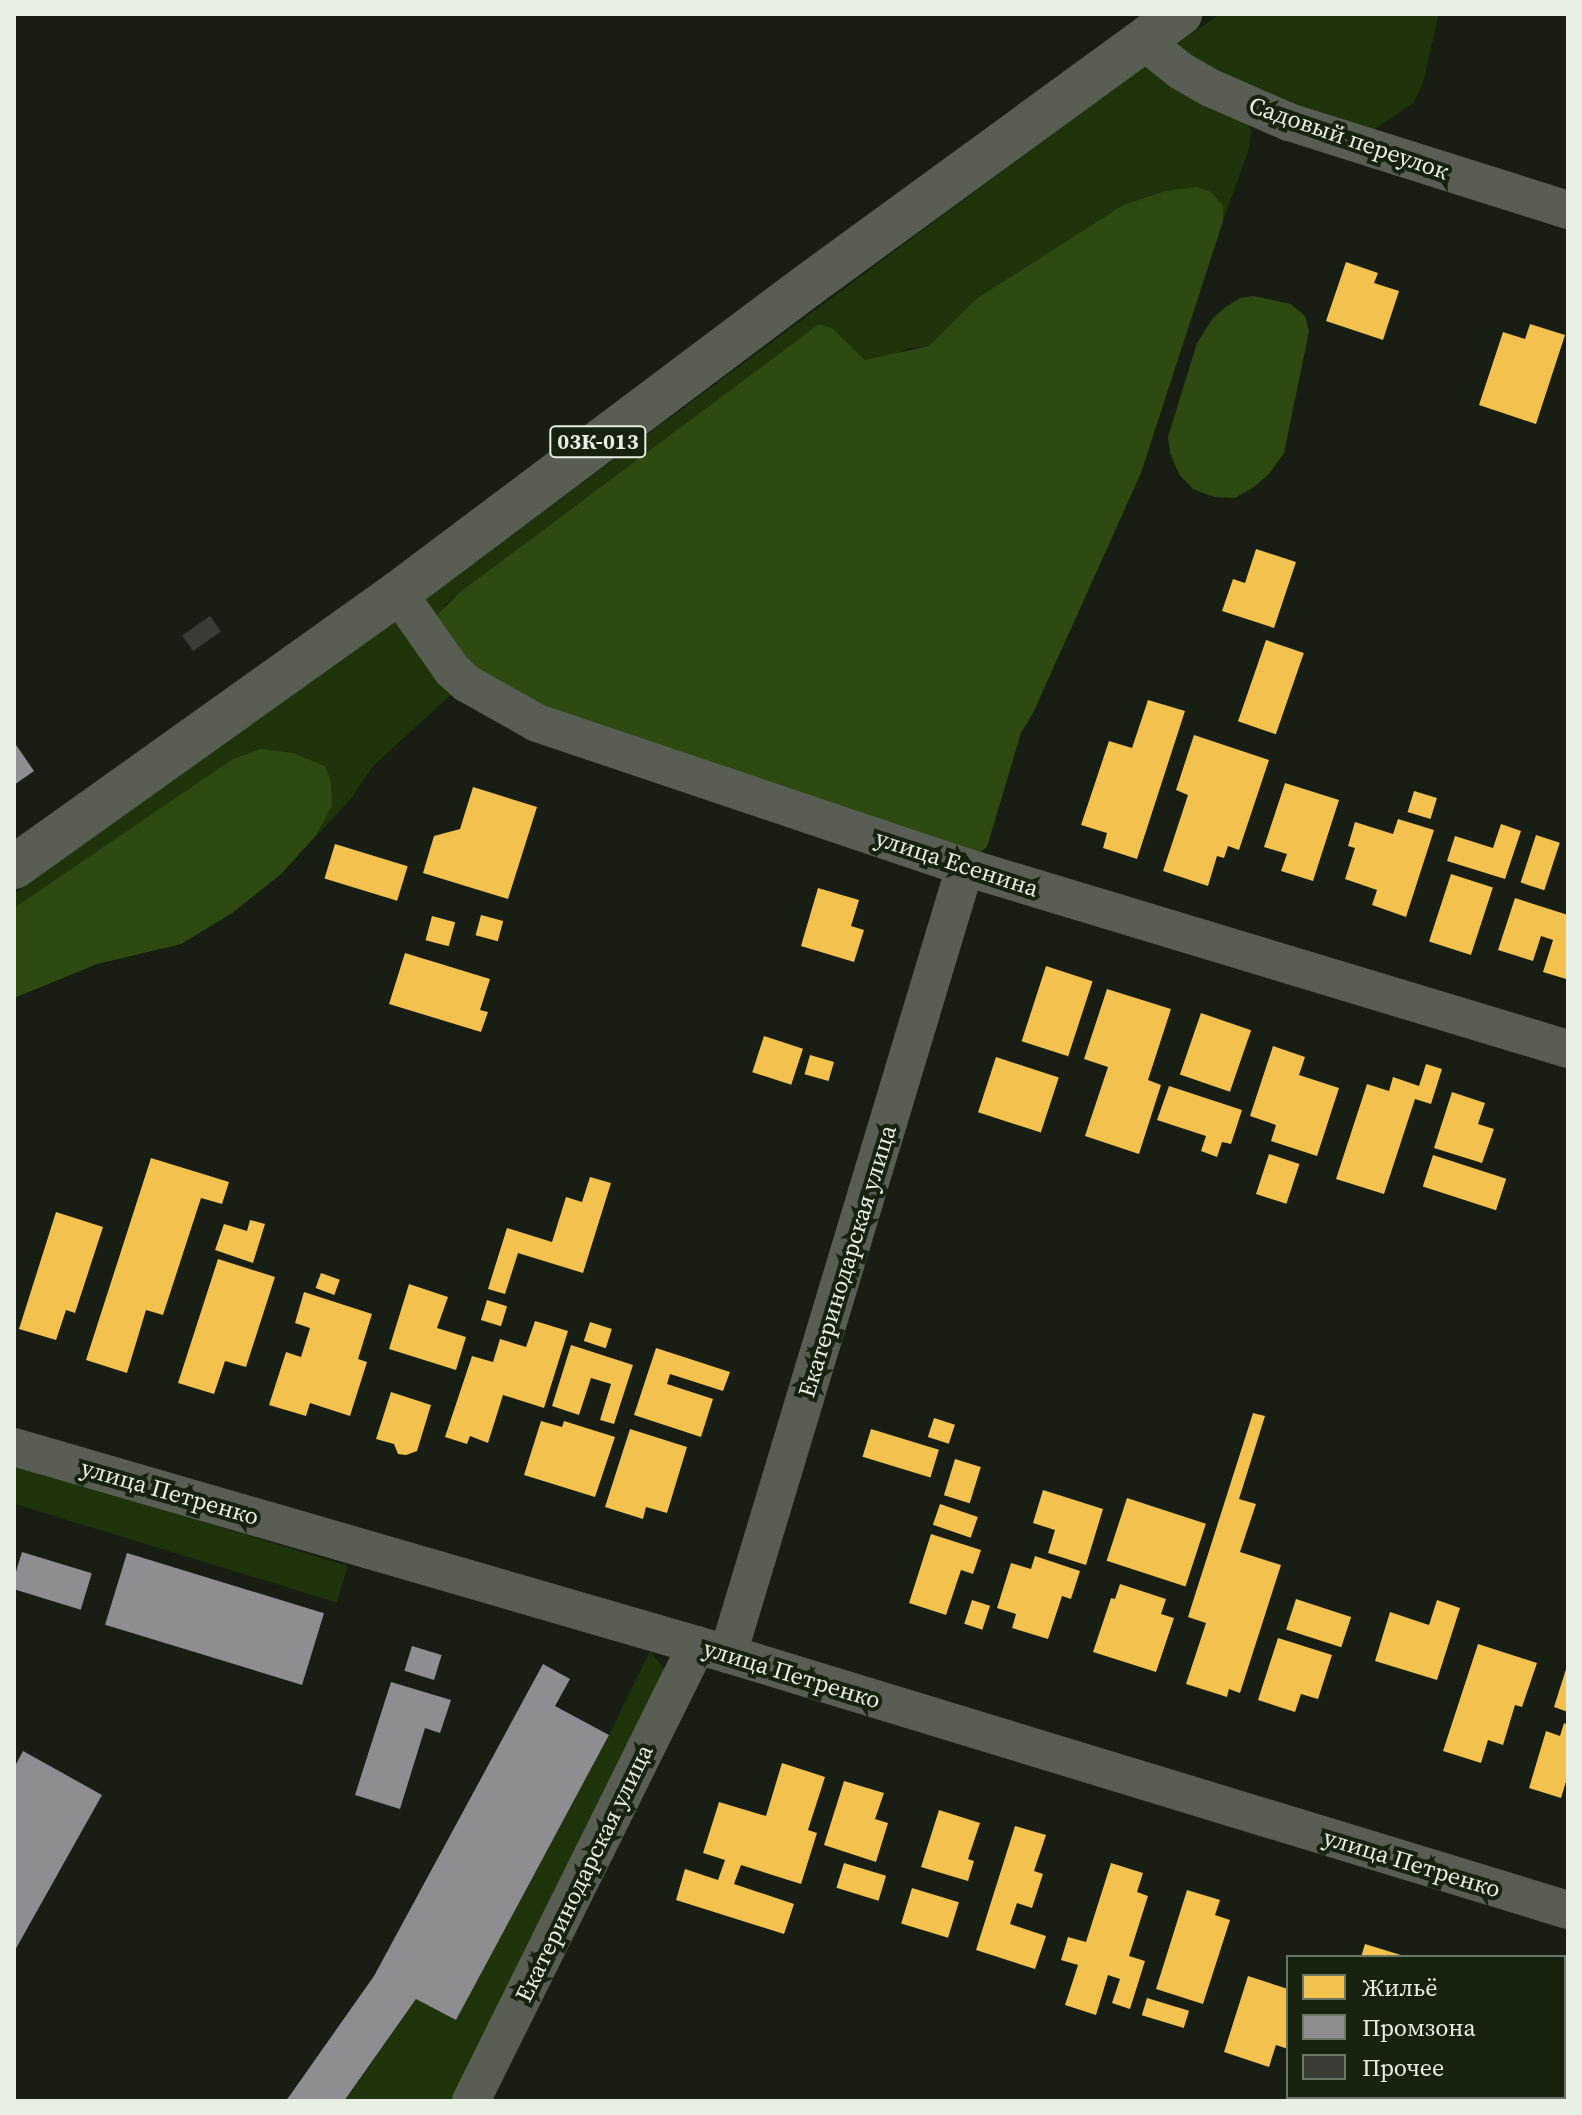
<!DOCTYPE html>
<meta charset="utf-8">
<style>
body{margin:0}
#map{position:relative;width:1582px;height:2115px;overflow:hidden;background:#181e14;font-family:"Source Serif 4",serif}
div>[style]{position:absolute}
.green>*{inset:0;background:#1f340a;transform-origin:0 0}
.forest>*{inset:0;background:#2e4a11}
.homes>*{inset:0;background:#f2c14e;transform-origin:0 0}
.industry>*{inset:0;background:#8d8d92;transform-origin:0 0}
.building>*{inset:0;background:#383e35;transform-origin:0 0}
.minor>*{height:38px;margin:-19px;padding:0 19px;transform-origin:19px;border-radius:19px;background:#585e54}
.major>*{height:44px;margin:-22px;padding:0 22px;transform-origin:22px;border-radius:22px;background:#585f52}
span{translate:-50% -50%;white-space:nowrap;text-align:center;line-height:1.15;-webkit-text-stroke:8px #17230f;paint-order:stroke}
.shield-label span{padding:2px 6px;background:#17230f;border:2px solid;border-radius:6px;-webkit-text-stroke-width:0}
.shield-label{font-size:22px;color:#e7efe2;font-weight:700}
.street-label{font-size:24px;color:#e7efe2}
.frame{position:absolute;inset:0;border:16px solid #e7efe2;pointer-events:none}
.legend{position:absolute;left:1286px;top:1955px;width:280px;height:144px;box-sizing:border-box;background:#17230f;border:2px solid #6a7563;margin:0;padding:10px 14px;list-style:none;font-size:24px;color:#e7efe2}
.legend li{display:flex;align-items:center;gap:16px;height:40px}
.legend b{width:40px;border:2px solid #6a7563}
</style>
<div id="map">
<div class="green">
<div style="clip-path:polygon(1220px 14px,1439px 14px,1423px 83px,1413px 103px,1375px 129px,1352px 129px,1180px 55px,1178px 43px)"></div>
<div style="clip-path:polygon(1148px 63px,1245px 120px,1251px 130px,1249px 149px,1223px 221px,1223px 206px,1165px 191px,1123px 205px,976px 299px,929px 346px,911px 348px,887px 357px,865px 360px,832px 328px,819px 324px,460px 592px,445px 604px,439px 626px,422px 602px)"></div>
<div style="clip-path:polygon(394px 620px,437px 679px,454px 692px,373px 766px,351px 799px,281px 874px,232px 913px,181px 944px,97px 964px,14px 998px,14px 894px)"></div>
<div style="left:14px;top:1464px;width:349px;height:38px;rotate:17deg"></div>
<div style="clip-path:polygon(650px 1651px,668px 1673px,457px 2101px,344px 2101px,416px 1999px,456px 2019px,609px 1735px)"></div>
</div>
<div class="forest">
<div style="clip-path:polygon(1197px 187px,1211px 192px,1223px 206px,1223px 221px,1141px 473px,1033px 713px,1021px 733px,987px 847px,979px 853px,586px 723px,481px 680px,439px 626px,438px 614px,460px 592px,819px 324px,832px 328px,865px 360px,929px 346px,976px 299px,1123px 205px,1165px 191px)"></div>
<div style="clip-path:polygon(1253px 296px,1291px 304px,1305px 316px,1309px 331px,1284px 453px,1269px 474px,1254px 487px,1235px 498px,1214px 497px,1193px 489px,1179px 474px,1170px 453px,1168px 437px,1197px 343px,1213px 318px,1226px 307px,1240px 298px)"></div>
<div style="clip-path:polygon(261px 749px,293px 753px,325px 766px,331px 781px,332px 806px,316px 835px,281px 874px,232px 913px,181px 944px,97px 964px,14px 998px,14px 908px,233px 759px)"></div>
</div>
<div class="homes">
<div style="clip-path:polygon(1346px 262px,1378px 273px,1374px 283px,1399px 291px,1383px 340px,1326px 321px)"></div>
<div style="clip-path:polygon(1530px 324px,1565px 335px,1536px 424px,1479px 405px,1503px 332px,1525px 339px)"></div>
<div style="clip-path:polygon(1256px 549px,1296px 562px,1274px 628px,1222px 611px,1233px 579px,1245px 583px)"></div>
<div style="left:1266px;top:640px;width:40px;height:86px;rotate:19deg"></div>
<div style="clip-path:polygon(1148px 700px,1185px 711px,1137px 859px,1103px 848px,1107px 833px,1081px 825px,1109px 741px,1132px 748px)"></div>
<div style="clip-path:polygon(1194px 735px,1269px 760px,1239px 850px,1228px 846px,1224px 858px,1217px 856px,1208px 886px,1163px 871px,1188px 795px,1176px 790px)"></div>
<div style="clip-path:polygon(1285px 783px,1339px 800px,1313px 881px,1281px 871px,1287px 854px,1264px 847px)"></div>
<div style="clip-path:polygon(473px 787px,537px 807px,508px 899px,423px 873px,434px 836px,460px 829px)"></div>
<div style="left:1414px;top:791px;width:24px;height:22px;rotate:17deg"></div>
<div style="clip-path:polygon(1398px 819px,1434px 830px,1406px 917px,1372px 905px,1377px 890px,1345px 879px,1355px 848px,1348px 846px,1355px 822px,1393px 834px)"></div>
<div style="clip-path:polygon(1501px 824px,1521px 831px,1505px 879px,1447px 861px,1455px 836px,1493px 848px)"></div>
<div style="left:1536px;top:835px;width:25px;height:50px;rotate:18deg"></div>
<div style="left:335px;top:844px;width:76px;height:36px;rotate:17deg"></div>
<div style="left:1451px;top:874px;width:44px;height:71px;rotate:18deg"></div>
<div style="clip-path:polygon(818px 888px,859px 900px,851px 926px,864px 930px,854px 962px,801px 946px)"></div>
<div style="clip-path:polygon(1515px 898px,1568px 915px,1566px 979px,1543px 972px,1553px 940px,1541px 936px,1533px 961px,1498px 950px)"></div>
<div style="left:481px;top:915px;width:23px;height:21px;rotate:15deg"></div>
<div style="left:432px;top:916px;width:24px;height:25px;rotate:15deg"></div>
<div style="clip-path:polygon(405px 953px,490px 979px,480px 1010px,488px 1012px,481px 1032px,389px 1004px)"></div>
<div style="left:1046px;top:966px;width:49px;height:79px;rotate:18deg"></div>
<div style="clip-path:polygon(1107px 989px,1171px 1009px,1148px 1080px,1161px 1085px,1139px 1154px,1085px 1136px,1108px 1067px,1084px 1059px)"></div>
<div style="left:1201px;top:1013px;width:53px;height:65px;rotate:19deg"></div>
<div style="left:764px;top:1036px;width:41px;height:38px;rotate:18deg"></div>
<div style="clip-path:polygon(1273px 1046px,1305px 1057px,1299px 1075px,1339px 1088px,1317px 1156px,1271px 1141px,1276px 1125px,1250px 1116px)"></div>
<div style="left:810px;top:1055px;width:25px;height:20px;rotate:16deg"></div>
<div style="left:996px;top:1057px;width:66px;height:58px;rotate:18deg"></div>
<div style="clip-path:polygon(1426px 1064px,1442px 1069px,1431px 1104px,1415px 1099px,1384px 1194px,1336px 1179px,1367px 1084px,1389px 1091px,1393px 1077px,1419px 1086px)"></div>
<div style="clip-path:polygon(1169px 1086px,1242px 1110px,1231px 1144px,1222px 1142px,1217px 1157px,1201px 1151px,1206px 1136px,1157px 1120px)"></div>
<div style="clip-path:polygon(1452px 1092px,1485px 1103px,1478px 1124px,1494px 1129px,1482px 1163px,1434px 1148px)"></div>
<div style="left:1269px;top:1154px;width:32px;height:42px;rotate:18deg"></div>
<div style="left:1433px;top:1155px;width:77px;height:33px;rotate:18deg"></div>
<div style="clip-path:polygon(151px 1158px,229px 1182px,222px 1204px,201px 1198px,163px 1315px,146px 1310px,127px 1373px,86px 1360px)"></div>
<div style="clip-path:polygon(590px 1177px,611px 1183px,583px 1273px,518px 1253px,505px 1294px,488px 1289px,507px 1228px,552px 1242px,566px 1197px,582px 1202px)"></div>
<div style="clip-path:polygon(56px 1212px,103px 1227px,75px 1313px,66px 1310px,56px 1340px,19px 1329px)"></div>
<div style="clip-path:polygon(250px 1220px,265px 1224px,253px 1263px,215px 1250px,224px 1224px,247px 1231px)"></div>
<div style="clip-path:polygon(218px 1259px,275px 1277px,246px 1367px,225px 1361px,214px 1394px,178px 1383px)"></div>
<div style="left:321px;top:1273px;width:20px;height:16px;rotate:20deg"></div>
<div style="clip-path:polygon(409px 1284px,448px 1297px,437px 1328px,466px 1337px,456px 1370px,389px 1349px)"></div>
<div style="clip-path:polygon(304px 1292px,372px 1314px,358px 1359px,367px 1362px,350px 1416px,310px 1403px,306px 1416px,269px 1405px,286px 1352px,301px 1357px,310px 1328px,295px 1323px)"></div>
<div style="left:487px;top:1300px;width:21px;height:21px;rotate:17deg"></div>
<div style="clip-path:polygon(535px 1321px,568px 1331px,544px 1408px,503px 1395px,488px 1443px,470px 1436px,467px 1444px,445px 1437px,472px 1356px,493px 1362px,500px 1339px,526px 1347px)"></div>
<div style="left:590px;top:1322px;width:23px;height:20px;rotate:18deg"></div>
<div style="clip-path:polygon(571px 1345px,633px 1365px,614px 1424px,600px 1420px,611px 1384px,591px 1378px,579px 1415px,552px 1406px)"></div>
<div style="clip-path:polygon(656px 1348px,730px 1372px,723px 1391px,670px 1374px,667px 1384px,713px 1399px,701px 1437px,634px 1415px)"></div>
<div style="clip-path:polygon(391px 1392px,431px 1405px,417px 1451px,406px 1455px,398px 1454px,394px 1444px,376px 1439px)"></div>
<div style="clip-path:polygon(1253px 1413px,1265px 1416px,1239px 1499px,1256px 1504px,1240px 1552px,1281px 1565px,1240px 1693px,1229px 1689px,1227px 1697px,1186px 1684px,1206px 1623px,1188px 1617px)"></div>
<div style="left:934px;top:1418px;width:22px;height:20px;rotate:18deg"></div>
<div style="clip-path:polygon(541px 1421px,562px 1427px,564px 1421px,615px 1437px,595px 1497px,524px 1475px)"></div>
<div style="clip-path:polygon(630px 1429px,687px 1447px,667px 1513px,646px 1507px,643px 1519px,605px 1507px)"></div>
<div style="left:871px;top:1429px;width:71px;height:29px;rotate:17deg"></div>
<div style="left:955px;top:1459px;width:27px;height:38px;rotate:17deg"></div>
<div style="clip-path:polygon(1043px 1490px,1103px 1509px,1086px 1565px,1048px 1553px,1055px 1530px,1033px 1523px)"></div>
<div style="left:1127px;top:1498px;width:83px;height:66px;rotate:18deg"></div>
<div style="left:940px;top:1504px;width:40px;height:22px;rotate:19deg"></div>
<div style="clip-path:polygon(931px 1534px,981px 1550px,973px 1574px,961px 1570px,946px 1615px,909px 1603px)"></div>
<div style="clip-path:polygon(1035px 1556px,1080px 1571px,1071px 1599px,1062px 1596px,1048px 1639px,1012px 1628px,1016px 1614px,997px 1608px,1011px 1563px,1031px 1569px)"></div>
<div style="clip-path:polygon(1120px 1584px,1166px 1599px,1161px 1614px,1174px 1618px,1156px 1672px,1093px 1652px,1111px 1598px,1115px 1599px)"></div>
<div style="left:1296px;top:1599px;width:58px;height:32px;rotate:18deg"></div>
<div style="left:972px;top:1600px;width:19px;height:25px;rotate:18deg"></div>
<div style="clip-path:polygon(1437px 1600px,1460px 1608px,1437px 1680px,1375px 1661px,1390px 1612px,1429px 1625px)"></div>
<div style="clip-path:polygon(1278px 1638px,1332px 1655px,1318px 1699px,1301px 1694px,1295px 1712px,1258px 1700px)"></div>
<div style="clip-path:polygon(1478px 1644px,1537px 1663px,1522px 1707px,1515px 1705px,1503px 1745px,1488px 1740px,1481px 1763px,1443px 1751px)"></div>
<div style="clip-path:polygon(1567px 1666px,1568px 1666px,1568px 1712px,1554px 1707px)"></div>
<div style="clip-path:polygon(1564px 1723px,1568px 1725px,1568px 1775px,1561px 1798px,1529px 1788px,1546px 1731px,1560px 1736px)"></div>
<div style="clip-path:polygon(782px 1763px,825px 1777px,808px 1830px,817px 1833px,801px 1884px,741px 1865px,734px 1884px,794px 1904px,784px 1934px,676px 1900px,685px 1869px,718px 1880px,725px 1860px,703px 1853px,719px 1802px,766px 1816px)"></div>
<div style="clip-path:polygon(844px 1781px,884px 1793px,875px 1819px,888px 1823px,876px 1862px,824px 1845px)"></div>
<div style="clip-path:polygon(939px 1810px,980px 1823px,968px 1859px,974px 1861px,968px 1881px,921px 1867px)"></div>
<div style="clip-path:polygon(1015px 1826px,1046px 1835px,1034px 1871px,1043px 1874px,1032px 1908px,1017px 1903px,1010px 1924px,1046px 1936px,1035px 1969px,976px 1950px)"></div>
<div style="left:844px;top:1863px;width:44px;height:26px;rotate:17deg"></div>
<div style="clip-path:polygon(1111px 1863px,1143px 1873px,1137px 1892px,1148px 1896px,1129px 1956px,1145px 1961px,1130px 2009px,1112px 2003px,1120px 1979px,1108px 1975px,1096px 2015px,1065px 2005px,1078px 1965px,1061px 1960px,1068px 1937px,1086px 1942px)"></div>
<div style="left:912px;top:1888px;width:49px;height:37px;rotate:17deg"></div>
<div style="clip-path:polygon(1187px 1890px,1220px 1900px,1215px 1915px,1230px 1920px,1203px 2004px,1156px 1989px)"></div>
<div style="clip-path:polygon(1365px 1944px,1404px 1956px,1404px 1957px,1361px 1957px)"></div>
<div style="clip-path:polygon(1248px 1976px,1288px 1989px,1288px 2049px,1276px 2045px,1269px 2067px,1224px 2052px)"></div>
<div style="left:1147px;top:1998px;width:44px;height:18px;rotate:17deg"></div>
<div style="clip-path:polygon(1564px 2022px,1568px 2023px,1567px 2071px,1564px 2071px)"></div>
</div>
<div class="industry">
<div style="clip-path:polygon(14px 742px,34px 771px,14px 785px)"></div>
<div style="left:22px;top:1552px;width:73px;height:38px;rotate:17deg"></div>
<div style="left:127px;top:1553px;width:206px;height:75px;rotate:17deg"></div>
<div style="left:412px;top:1646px;width:31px;height:26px;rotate:17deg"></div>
<div style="clip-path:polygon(543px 1664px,570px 1679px,555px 1706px,609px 1735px,456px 2020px,416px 1999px,344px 2101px,286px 2101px,374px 1976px)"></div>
<div style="clip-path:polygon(391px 1682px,451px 1700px,440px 1733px,425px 1728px,400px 1809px,355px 1795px)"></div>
<div style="clip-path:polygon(23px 1751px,102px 1795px,14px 1952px,14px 1768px)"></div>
</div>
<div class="building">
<div style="left:210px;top:616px;width:19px;height:34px;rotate:55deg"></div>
</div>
<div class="minor">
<div style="left:1142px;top:40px;width:50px;rotate:38.5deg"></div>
<div style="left:1181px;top:71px;width:34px;rotate:30deg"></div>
<div style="left:1211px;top:88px;width:85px;rotate:23.6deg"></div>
<div style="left:1289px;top:122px;width:293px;rotate:17.5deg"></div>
<div style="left:398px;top:593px;width:94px;rotate:55deg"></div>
<div style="left:452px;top:670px;width:19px;rotate:43deg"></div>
<div style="left:466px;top:683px;width:81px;rotate:29.4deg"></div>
<div style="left:537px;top:723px;width:452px;rotate:18.6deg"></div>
<div style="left:965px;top:867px;width:630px;rotate:16.8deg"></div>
<div style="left:14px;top:1447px;width:743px;rotate:16.17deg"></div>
<div style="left:728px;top:1654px;width:878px;rotate:16.95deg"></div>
<div style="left:728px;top:1654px;width:822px;rotate:-73.24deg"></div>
<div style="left:471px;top:2101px;width:509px;rotate:-63.64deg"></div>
</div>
<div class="major">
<div style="left:14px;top:867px;width:472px;rotate:-35.5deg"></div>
<div style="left:398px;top:593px;width:511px;rotate:-36.89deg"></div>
<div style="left:807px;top:286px;width:462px;rotate:-36.1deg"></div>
</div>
<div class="shield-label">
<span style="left:598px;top:442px">03К-013</span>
</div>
<div class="street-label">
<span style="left:1349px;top:138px;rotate:19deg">Садовый переулок</span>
<span style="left:957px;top:863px;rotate:18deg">улица Есенина</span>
<span style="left:847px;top:1261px;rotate:-73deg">Екатеринодарская улица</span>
<span style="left:170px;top:1492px;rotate:16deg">улица Петренко</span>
<span style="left:792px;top:1674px;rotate:17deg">улица Петренко</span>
<span style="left:1412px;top:1863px;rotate:17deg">улица Петренко</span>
<span style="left:584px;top:1873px;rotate:-64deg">Екатеринодарская улица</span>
</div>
<div class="frame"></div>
<ul class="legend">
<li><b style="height:22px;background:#f2c14e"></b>Жильё</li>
<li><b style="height:22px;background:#8d8d92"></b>Промзона</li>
<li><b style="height:22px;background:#383e35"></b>Прочее</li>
</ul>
</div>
